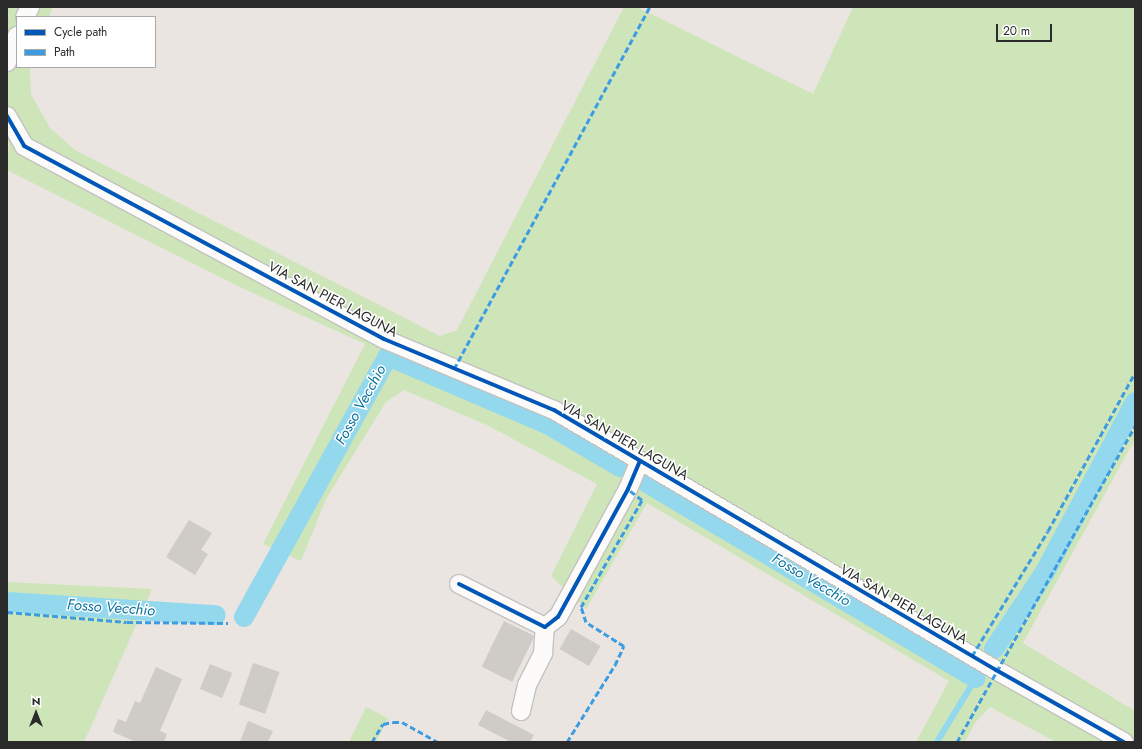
<!DOCTYPE html>
<style>
body{margin:0}
#map{position:relative;width:1142px;height:749px;overflow:hidden;background:#eae5e0;font-family:Jost,sans-serif}
div>[style]{position:absolute}
.green>*{inset:0;background:#cde5b9}
.stream>*{height:5.5px;margin:-2.75px;padding:0 2.75px;transform-origin:2.75px;border-radius:2.75px;background:#93d8ec}
.canal>*{height:20px;margin:-10px;padding:0 10px;transform-origin:10px;border-radius:10px;background:#93d8ec}
.building>*{inset:0;background:#cfcbc7;transform-origin:0 0}
.roads{filter:drop-shadow(1px 0 #c3c2c1) drop-shadow(-1px 0 #c3c2c1) drop-shadow(0 1px #c3c2c1) drop-shadow(0 -1px #c3c2c1)}
.minor>*{height:18px;margin:-9px;padding:0 9px;transform-origin:9px;border-radius:9px;background:#fcfbfa}
.quiet>*{height:3px;margin-top:-1.5px;transform-origin:0;background:repeating-linear-gradient(90deg,#3d9ce1 0 6px,transparent 0 9px)}
.cycleway>*{height:4px;margin:-2px;padding:0 2px;transform-origin:2px;border-radius:2px;background:#0057b8}
span{translate:-50% -50%;white-space:nowrap;text-align:center;line-height:1.15;-webkit-text-stroke:3px #fff;paint-order:stroke}
.street-label{font-size:14px;color:#2b2b2b}
.water-label{font-size:15px;color:#0a72a0;font-style:italic}
.frame{position:absolute;inset:0;border:8px solid #2b2b2b;pointer-events:none}
.legend{position:absolute;left:16px;top:16px;width:140px;height:52px;box-sizing:border-box;background:#fff;border:1px solid #aaa;margin:0;padding:5px 7px;list-style:none;font-size:12px;color:#2b2b2b}
.legend li{display:flex;align-items:center;gap:8px;height:20px}
.legend b{width:20px;border:1px solid #aaa}
.north{position:absolute;left:16px;top:693px;width:40px;height:40px;-webkit-text-stroke:3px #fff;paint-order:stroke;rotate:0deg;font-size:11px;font-weight:700;line-height:16px;text-align:center;color:#2b2b2b}
.north::after{content:'';display:block;margin:auto;width:14px;height:18px;background:#2b2b2b;clip-path:polygon(50% 0,100% 100%,50% 72%,0 100%)}
.scale{position:absolute;left:996px;top:24px;width:56px;height:18px;box-sizing:border-box;border:2px solid #2b2b2b;border-top:0;padding-left:5px;font-size:12px;line-height:14px;white-space:nowrap;color:#2b2b2b;-webkit-text-stroke:3px #fff;paint-order:stroke}
</style>
<div id="map">
<div class="green">
<div style="clip-path:polygon(7px 7px,53px 7px,49px 17px,17px 17px,17px 67px,30px 67px,31px 94px,50px 128px,75px 150px,440px 336px,457px 330px,624px 7px,637px 7px,813px 94px,853px 7px,1135px 7px,1135px 439px,1023px 643px,1135px 711px,1135px 742px,1056px 742px,990px 707px,975px 723px,965px 742px,916px 742px,949px 681px,647px 503px,586px 609px,551px 576px,597px 484px,487px 425px,404px 390px,386px 402px,326px 499px,301px 561px,263px 544px,365px 344px,242px 288px,7px 170px,9px 144px,7px 140px)"></div>
<div style="clip-path:polygon(7px 582px,152px 589px,84px 742px,7px 742px)"></div>
<div style="clip-path:polygon(366px 707px,388px 718px,376px 742px,349px 742px)"></div>
</div>
<div class="stream">
<div style="left:937px;top:742px;width:75px;rotate:-58.6deg"></div>
</div>
<div class="canal">
<div style="left:647px;top:483px;width:382px;rotate:30.7deg"></div>
<div style="left:7px;top:602px;width:209px;rotate:3.6deg"></div>
<div style="left:244px;top:617px;width:298px;rotate:-61.1deg"></div>
<div style="left:388px;top:356px;width:173px;rotate:23.2deg"></div>
<div style="left:547px;top:424px;width:85px;rotate:30.5deg"></div>
<div style="left:994px;top:649px;width:92px;rotate:-56.5deg"></div>
<div style="left:1045px;top:572px;width:192px;rotate:-62.1deg"></div>
</div>
<div class="building">
<div style="clip-path:polygon(189px 520px,212px 533px,201px 550px,208px 554px,195px 575px,166px 557px)"></div>
<div style="left:504px;top:621px;width:34px;height:51px;rotate:26deg"></div>
<div style="left:571px;top:629px;width:34px;height:23px;rotate:30deg"></div>
<div style="left:253px;top:663px;width:28px;height:44px;rotate:19deg"></div>
<div style="left:210px;top:664px;width:24px;height:27px;rotate:22deg"></div>
<div style="clip-path:polygon(156px 667px,182px 679px,160px 731px,167px 734px,164px 742px,136px 742px,113px 732px,118px 719px,126px 722px,135px 701px,140px 703px)"></div>
<div style="clip-path:polygon(486px 710px,534px 735px,530px 742px,511px 742px,478px 725px)"></div>
<div style="clip-path:polygon(248px 721px,273px 731px,268px 742px,240px 742px)"></div>
</div>
<div class="roads">
<div class="minor">
<div style="left:25px;top:17px;width:11px;rotate:-63deg"></div>
<div style="left:7px;top:62px;width:28px;rotate:-69deg"></div>
<div style="left:7px;top:116px;width:34px;rotate:60deg"></div>
<div style="left:24px;top:146px;width:408px;rotate:28.2deg"></div>
<div style="left:384px;top:339px;width:184px;rotate:22.7deg"></div>
<div style="left:554px;top:410px;width:513px;rotate:30.47deg"></div>
<div style="left:996px;top:670px;width:147px;rotate:29.4deg"></div>
<div style="left:459px;top:584px;width:96px;rotate:26.6deg"></div>
<div style="left:545px;top:627px;width:16px;rotate:-38deg"></div>
<div style="left:558px;top:617px;width:146px;rotate:-61.3deg"></div>
<div style="left:628px;top:489px;width:30px;rotate:-67deg"></div>
<div style="left:521px;top:711px;width:27px;rotate:-77deg"></div>
<div style="left:527px;top:685px;width:36px;rotate:-63deg"></div>
<div style="left:543px;top:653px;width:26px;rotate:-86deg"></div>
</div>
</div>
<div class="quiet">
<div style="left:454px;top:369px;width:412px;rotate:-61.6deg"></div>
<div style="left:7px;top:612px;width:120px;rotate:4.8deg"></div>
<div style="left:127px;top:622px;width:101px;rotate:0.6deg"></div>
<div style="left:972px;top:656px;width:146px;rotate:-58.7deg"></div>
<div style="left:1048px;top:531px;width:180px;rotate:-61.2deg"></div>
<div style="left:372px;top:742px;width:21px;rotate:-59deg"></div>
<div style="left:383px;top:724px;width:10px;rotate:-11deg"></div>
<div style="left:393px;top:722px;width:9px"></div>
<div style="left:402px;top:722px;width:41px;rotate:29.1deg"></div>
<div style="left:567px;top:742px;width:91px;rotate:-58.1deg"></div>
<div style="left:615px;top:665px;width:21px;rotate:-65deg"></div>
<div style="left:624px;top:646px;width:45px;rotate:-147.7deg"></div>
<div style="left:586px;top:622px;width:16px;rotate:-108deg"></div>
<div style="left:581px;top:607px;width:123px;rotate:-60.3deg"></div>
<div style="left:642px;top:500px;width:18px;rotate:-142deg"></div>
<div style="left:957px;top:742px;width:363px;rotate:-60.6deg"></div>
</div>
<div class="cycleway">
<div style="left:7px;top:116px;width:34px;rotate:60deg"></div>
<div style="left:24px;top:146px;width:408px;rotate:28.2deg"></div>
<div style="left:384px;top:339px;width:184px;rotate:22.7deg"></div>
<div style="left:554px;top:410px;width:513px;rotate:30.47deg"></div>
<div style="left:996px;top:670px;width:147px;rotate:29.4deg"></div>
<div style="left:459px;top:584px;width:96px;rotate:26.6deg"></div>
<div style="left:545px;top:627px;width:16px;rotate:-38deg"></div>
<div style="left:558px;top:617px;width:146px;rotate:-61.3deg"></div>
<div style="left:628px;top:489px;width:30px;rotate:-67deg"></div>
</div>
<div class="street-label">
<span style="left:333px;top:299px;rotate:28deg">VIA SAN PIER LAGUNA</span>
<span style="left:625px;top:440px;rotate:30deg">VIA SAN PIER LAGUNA</span>
<span style="left:904px;top:604px;rotate:30deg">VIA SAN PIER LAGUNA</span>
</div>
<div class="water-label">
<span style="left:361px;top:405px;rotate:-61deg">Fosso Vecchio</span>
<span style="left:811px;top:580px;rotate:31deg">Fosso Vecchio</span>
<span style="left:111px;top:608px;rotate:4deg">Fosso Vecchio</span>
</div>
<div class="frame"></div>
<ul class="legend">
<li><b style="height:5px;background:#0057b8"></b>Cycle path</li>
<li><b style="height:5px;background:#3d9ce1"></b>Path</li>
</ul>
<div class="north">N</div>
<div class="scale">20 m</div>
</div>
